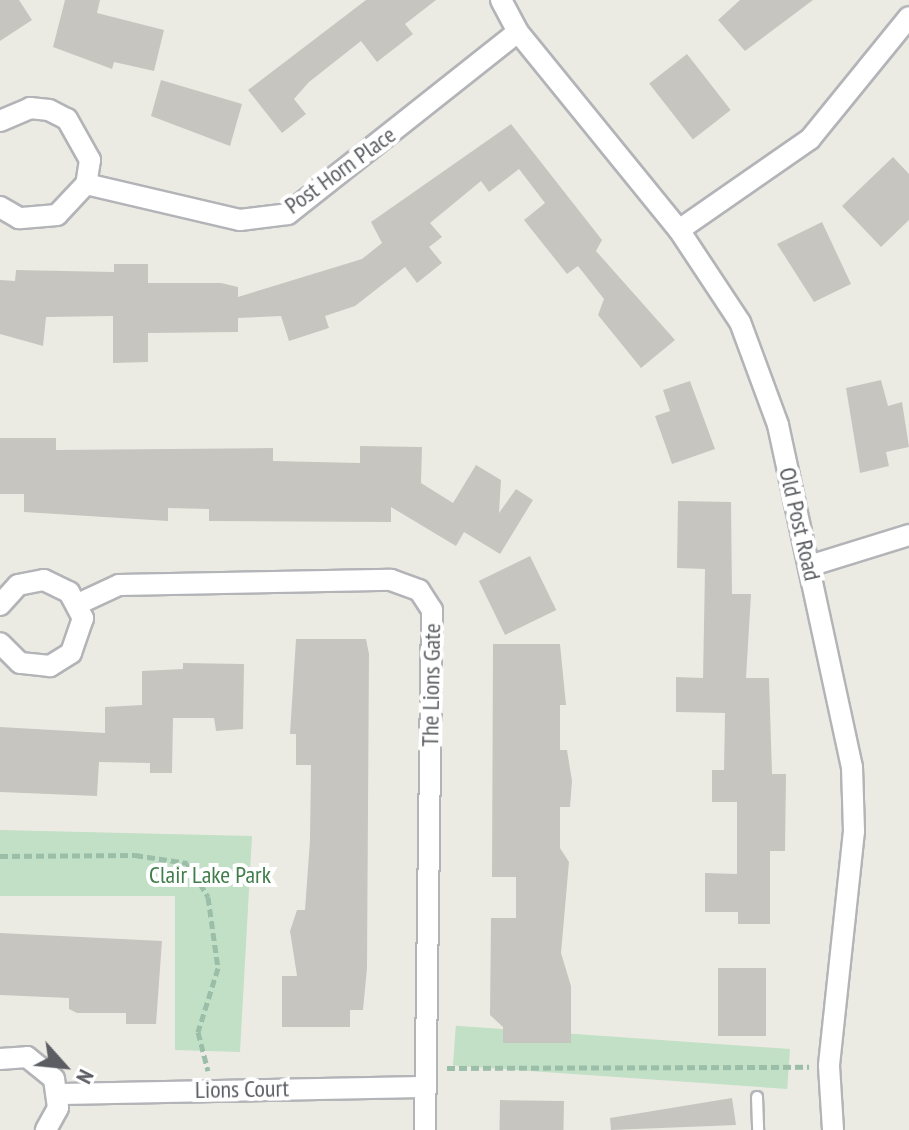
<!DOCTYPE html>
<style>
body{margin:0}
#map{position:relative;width:909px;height:1130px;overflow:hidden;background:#ecebe3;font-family:"PT Sans Narrow",sans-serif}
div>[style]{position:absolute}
.green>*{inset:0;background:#c2e0c6;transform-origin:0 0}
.building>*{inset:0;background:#c7c5c0;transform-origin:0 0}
.path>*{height:5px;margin-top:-2.5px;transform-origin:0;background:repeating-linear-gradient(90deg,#9bbea9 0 8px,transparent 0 12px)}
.roads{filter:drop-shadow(2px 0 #b3b4b8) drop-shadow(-2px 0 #b3b4b8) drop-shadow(0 2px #b3b4b8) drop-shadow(0 -2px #b3b4b8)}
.lane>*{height:10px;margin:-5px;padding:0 5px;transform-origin:5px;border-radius:5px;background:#fff}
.street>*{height:20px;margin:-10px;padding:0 10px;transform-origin:10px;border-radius:10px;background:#fff}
span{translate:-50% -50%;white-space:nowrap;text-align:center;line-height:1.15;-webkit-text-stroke:8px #fff;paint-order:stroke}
.street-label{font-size:24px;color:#5b5d62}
.park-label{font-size:24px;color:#3f7d4a}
.north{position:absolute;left:24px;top:1026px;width:80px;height:80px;-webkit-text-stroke:6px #fff;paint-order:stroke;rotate:117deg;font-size:22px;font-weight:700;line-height:32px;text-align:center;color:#5b5d62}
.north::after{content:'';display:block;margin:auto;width:28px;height:36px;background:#5b5d62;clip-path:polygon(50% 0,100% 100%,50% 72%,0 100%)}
</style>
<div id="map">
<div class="green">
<div style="clip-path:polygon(0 830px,252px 836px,240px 1052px,175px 1050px,175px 896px,0 896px)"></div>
<div style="left:790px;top:1049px;width:40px;height:335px;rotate:94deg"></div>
</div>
<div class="building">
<div style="clip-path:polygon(0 0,19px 0,32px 20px,0 41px)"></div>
<div style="clip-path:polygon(65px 0,100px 0,97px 13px,164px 30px,154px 71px,114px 62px,112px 69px,53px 47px)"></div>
<div style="clip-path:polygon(366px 0,436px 0,405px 24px,413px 34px,377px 62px,361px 41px,309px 82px,294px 99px,306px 114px,282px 133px,248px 90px)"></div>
<div style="clip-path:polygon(740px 0,813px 0,745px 51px,718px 20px)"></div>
<div style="left:687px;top:54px;width:71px;height:48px;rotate:52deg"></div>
<div style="clip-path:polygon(161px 80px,242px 104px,230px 146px,151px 116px)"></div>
<div style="clip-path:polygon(511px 124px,602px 240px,596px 251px,675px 340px,641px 368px,598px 315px,604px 299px,578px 266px,567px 274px,524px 220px,545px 203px,519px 169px,489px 192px,481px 181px,430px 223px,442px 237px,429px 247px,442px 263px,417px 283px,405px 267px,355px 306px,325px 316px,329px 328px,289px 341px,281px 316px,238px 318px,238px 332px,148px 333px,148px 362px,113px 363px,113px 316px,46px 317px,43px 346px,0 334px,0 280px,15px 281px,16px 270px,114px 272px,114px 264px,148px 264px,148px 283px,221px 283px,238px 287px,238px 297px,362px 259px,382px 243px,371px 222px)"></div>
<div style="clip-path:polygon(893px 157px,909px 174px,909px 220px,881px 247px,842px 206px)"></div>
<div style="clip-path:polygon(822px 222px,851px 284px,814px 302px,777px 244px)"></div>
<div style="clip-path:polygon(881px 380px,888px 406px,902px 402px,909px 447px,886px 452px,889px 466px,860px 473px,846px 388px)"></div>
<div style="clip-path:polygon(690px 381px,715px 449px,672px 464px,655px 416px,670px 411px,663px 390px)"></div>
<div style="clip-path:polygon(0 438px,56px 438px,56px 450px,273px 448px,273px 461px,360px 463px,360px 446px,422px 447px,421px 483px,453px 503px,476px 465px,501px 480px,499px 513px,516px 489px,533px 500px,500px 554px,464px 532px,456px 546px,391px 507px,391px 522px,209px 521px,209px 509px,168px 508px,168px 521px,24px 512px,24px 494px,0 494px)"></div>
<div style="clip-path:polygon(678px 501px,731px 502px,732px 594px,751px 594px,746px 678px,769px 678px,772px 774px,786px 774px,785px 851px,770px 851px,770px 924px,738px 924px,738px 912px,705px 912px,705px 873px,737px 874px,737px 802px,712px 802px,712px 770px,724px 770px,725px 713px,676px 712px,676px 677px,703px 678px,705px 569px,677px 568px)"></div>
<div style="left:530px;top:556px;width:60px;height:57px;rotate:64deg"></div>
<div style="clip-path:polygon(296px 639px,366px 639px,369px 654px,367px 968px,363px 1010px,350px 1010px,350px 1027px,282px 1027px,282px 976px,297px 976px,290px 931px,297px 910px,305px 910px,310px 840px,311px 765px,296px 765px,296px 734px,290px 734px)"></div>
<div style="clip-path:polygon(493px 644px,560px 644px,566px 705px,560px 705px,560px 750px,567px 750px,572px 781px,570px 807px,560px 807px,560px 848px,569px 862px,561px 953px,571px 986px,571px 1043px,503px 1043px,503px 1027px,490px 1015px,491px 918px,516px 918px,516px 877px,492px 877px)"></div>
<div style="clip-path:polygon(183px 663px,244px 664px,243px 729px,216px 731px,214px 718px,173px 718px,172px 773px,150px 773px,150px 763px,99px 762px,97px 796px,0 792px,0 727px,105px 733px,105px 707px,142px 705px,142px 671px,183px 669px)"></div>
<div style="clip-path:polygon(0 933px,162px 941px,156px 1024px,126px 1024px,126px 1013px,77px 1013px,69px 1009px,69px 998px,0 995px)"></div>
<div style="left:718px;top:968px;width:48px;height:68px"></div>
<div style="clip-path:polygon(732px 1098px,736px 1125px,611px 1130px,610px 1118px)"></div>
<div style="left:500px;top:1100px;width:64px;height:30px;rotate:1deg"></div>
</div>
<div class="path">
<div style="left:0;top:856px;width:135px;rotate:-0.4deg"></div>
<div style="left:135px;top:855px;width:53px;rotate:8.7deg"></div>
<div style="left:187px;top:863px;width:40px;rotate:58deg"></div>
<div style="left:208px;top:897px;width:72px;rotate:82deg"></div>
<div style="left:218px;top:968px;width:67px;rotate:107.4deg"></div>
<div style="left:198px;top:1032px;width:40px;rotate:75.6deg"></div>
<div style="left:447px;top:1068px;width:362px;rotate:-0.2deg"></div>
</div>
<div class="roads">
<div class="lane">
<div style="left:757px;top:1097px;width:33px;rotate:88deg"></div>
</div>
<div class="street">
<div style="left:501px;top:0;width:36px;rotate:62deg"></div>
<div style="left:518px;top:32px;width:255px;rotate:50.9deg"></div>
<div style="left:679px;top:230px;width:110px;rotate:56.5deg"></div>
<div style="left:740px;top:322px;width:110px;rotate:69.7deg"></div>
<div style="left:778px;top:425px;width:350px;rotate:77.8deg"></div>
<div style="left:852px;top:767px;width:64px;rotate:88.2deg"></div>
<div style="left:854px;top:831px;width:236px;rotate:96.1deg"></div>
<div style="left:829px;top:1066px;width:64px;rotate:86.4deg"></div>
<div style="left:0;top:121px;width:33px;rotate:-23deg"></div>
<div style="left:30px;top:108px;width:19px;rotate:6deg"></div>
<div style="left:49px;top:110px;width:20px;rotate:27deg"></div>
<div style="left:67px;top:119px;width:47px;rotate:60.7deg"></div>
<div style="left:90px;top:160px;width:24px;rotate:99deg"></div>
<div style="left:86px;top:184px;width:42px;rotate:133.1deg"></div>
<div style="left:57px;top:215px;width:38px;rotate:175deg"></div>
<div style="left:19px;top:218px;width:22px;rotate:-150deg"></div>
<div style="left:86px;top:184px;width:158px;rotate:13.2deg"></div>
<div style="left:240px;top:220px;width:48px;rotate:-7.1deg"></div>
<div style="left:288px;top:214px;width:293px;rotate:-38.4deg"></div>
<div style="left:679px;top:230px;width:160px;rotate:-34.8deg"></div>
<div style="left:810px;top:139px;width:157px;rotate:-50.9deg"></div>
<div style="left:809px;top:566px;width:105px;rotate:-17.2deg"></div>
<div style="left:78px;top:604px;width:45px;rotate:-24.9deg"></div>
<div style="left:119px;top:585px;width:272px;rotate:-1.1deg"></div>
<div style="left:391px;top:580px;width:30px;rotate:20deg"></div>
<div style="left:419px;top:590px;width:24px;rotate:57deg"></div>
<div style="left:432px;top:610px;width:520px;rotate:90.77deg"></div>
<div style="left:0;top:605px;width:27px;rotate:-48deg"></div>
<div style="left:18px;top:585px;width:26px;rotate:-11deg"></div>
<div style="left:44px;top:580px;width:28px;rotate:26deg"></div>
<div style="left:69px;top:592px;width:30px;rotate:62deg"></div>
<div style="left:83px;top:618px;width:37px;rotate:109deg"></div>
<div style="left:71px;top:653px;width:25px;rotate:148deg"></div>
<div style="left:50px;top:666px;width:30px;rotate:-174deg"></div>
<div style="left:20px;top:663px;width:28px;rotate:-135deg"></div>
<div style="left:0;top:1059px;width:27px;rotate:-4deg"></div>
<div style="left:27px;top:1057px;width:35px;rotate:39deg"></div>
<div style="left:54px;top:1079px;width:29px;rotate:82deg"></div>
<div style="left:58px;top:1108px;width:25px;rotate:119deg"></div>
<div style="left:59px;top:1094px;width:366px;rotate:-1.1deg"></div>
</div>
</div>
<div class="street-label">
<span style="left:340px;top:170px;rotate:-36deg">Post Horn Place</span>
<span style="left:800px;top:524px;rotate:77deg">Old Post Road</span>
<span style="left:431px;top:685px;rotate:-89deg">The Lions Gate</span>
<span style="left:242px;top:1089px;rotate:-1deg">Lions Court</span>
</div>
<div class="park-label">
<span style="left:210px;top:875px">Clair Lake Park</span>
</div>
<div class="north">N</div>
</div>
